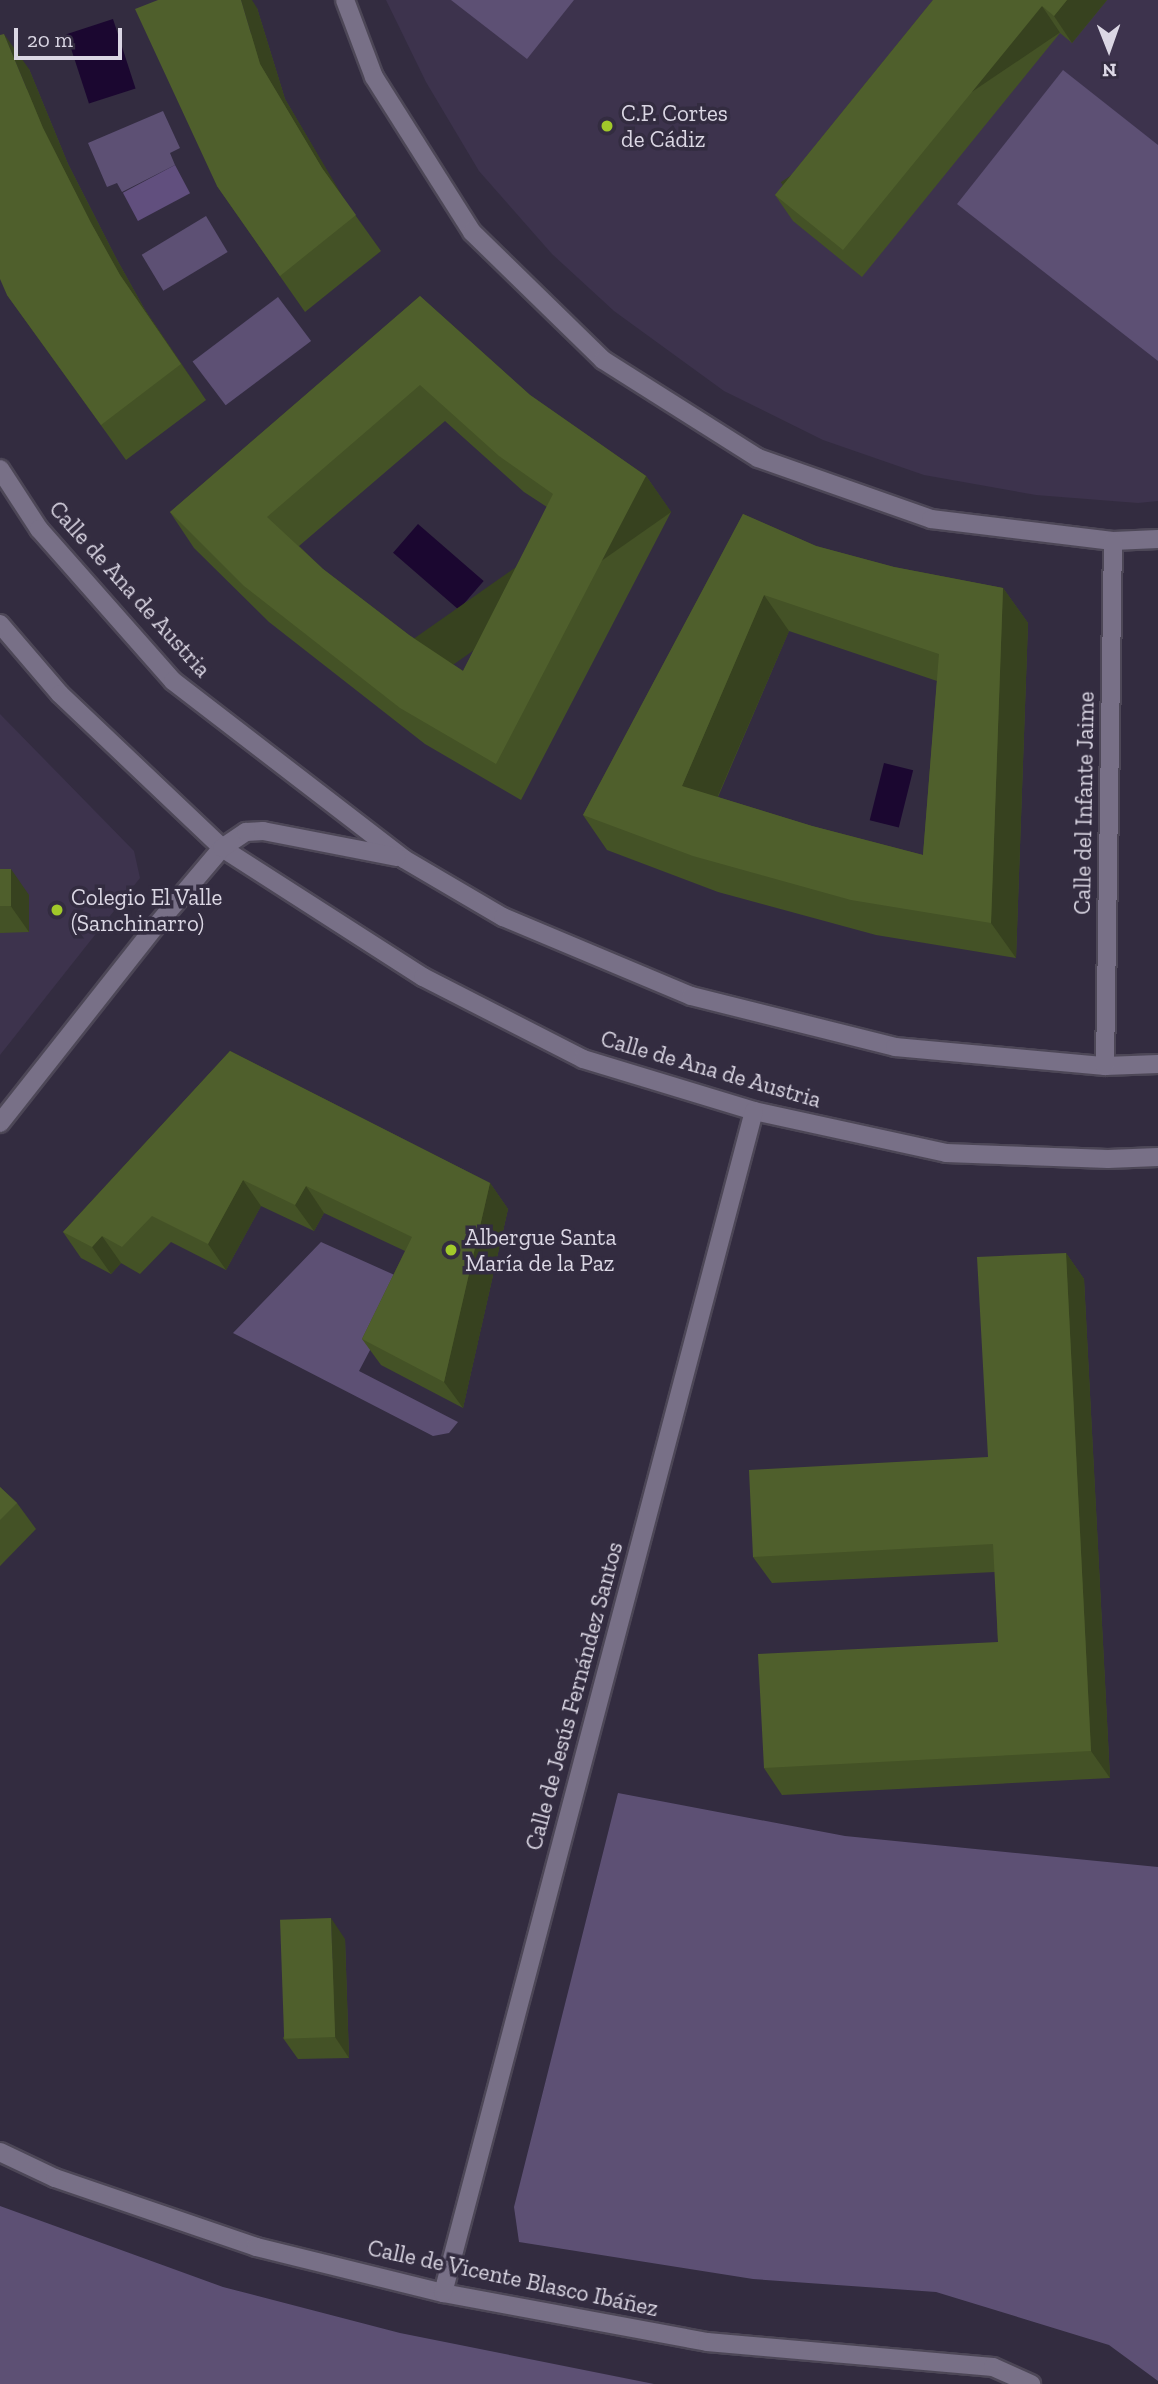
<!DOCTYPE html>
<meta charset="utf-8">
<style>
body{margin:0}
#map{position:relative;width:1158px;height:2384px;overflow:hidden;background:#332c40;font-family:"Zilla Slab",serif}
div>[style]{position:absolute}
.built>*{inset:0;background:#3d334d}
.green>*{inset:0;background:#5d5074;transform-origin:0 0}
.forest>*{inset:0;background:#614f7e;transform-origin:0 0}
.water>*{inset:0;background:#1b0730;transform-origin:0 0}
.roads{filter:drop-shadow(2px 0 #4d4757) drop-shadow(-2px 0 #4d4757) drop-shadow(0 2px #4d4757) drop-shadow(0 -2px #4d4757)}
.street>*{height:18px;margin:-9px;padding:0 9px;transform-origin:9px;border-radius:9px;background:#787087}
.wall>*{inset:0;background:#445226}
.shaded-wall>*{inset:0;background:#37421f;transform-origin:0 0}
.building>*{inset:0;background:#4f5f2c;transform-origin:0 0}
.dots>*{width:19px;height:19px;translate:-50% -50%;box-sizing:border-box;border:4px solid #332c40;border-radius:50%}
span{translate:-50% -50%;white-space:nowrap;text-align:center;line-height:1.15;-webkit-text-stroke:7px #332c40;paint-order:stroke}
.poi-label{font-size:23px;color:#dbd7e4}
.left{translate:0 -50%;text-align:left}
.street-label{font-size:23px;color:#dbd7e4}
.north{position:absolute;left:1074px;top:14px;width:70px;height:70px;-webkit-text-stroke:5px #332c40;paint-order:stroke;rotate:179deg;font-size:19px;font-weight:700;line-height:28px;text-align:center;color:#dbd7e4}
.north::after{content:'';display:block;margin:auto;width:24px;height:32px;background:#dbd7e4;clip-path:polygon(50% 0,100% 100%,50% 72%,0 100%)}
.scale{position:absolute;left:14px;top:28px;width:108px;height:32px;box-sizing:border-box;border:4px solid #dbd7e4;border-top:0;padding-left:9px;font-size:21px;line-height:24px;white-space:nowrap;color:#dbd7e4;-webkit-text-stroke:5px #332c40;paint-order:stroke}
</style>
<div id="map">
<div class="built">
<div style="clip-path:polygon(386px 0,1158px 0,1158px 501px,1138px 503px,1036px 495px,924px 475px,823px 440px,724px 391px,614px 311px,552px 254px,479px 171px,426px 82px)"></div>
<div style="clip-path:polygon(0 714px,134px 851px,140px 878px,0 1055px)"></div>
</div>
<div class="green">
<div style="clip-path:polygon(451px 0,574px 0,527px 59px)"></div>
<div style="clip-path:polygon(1063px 70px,1158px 145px,1158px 361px,957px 204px)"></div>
<div style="clip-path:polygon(163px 111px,180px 148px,170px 153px,175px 165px,122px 192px,117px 183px,107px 187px,88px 143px)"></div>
<div style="left:206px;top:216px;width:42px;height:75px;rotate:59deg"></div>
<div style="left:278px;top:297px;width:55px;height:107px;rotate:53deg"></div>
<div style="clip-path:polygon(321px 1242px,399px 1277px,398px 1297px,359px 1371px,458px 1422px,449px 1433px,433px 1436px,233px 1333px)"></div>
<div style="clip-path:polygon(618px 1793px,845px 1836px,1158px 1867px,1158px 2381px,1109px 2345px,936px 2292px,753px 2279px,519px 2242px,514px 2207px)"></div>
<div style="clip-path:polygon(0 2206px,223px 2287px,400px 2333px,654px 2384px,0 2384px)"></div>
</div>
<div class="forest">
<div style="left:175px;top:165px;width:32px;height:59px;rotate:62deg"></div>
</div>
<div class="water">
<div style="left:113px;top:19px;width:73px;height:49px;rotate:72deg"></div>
<div style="left:418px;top:524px;width:87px;height:38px;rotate:41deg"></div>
<div style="left:884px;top:763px;width:30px;height:59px;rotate:14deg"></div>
</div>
<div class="roads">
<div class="street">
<div style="left:345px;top:0;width:82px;rotate:69.4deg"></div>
<div style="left:374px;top:77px;width:183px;rotate:57.7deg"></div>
<div style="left:472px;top:232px;width:183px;rotate:44.3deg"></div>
<div style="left:603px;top:360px;width:183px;rotate:32.3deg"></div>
<div style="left:758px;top:458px;width:183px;rotate:19.4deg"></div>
<div style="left:931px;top:519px;width:183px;rotate:6.9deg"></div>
<div style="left:1113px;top:541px;width:45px;rotate:-2.5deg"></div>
<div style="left:0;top:469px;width:72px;rotate:57deg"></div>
<div style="left:39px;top:529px;width:203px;rotate:48.6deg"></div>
<div style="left:173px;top:681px;width:292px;rotate:37.6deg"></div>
<div style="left:404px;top:859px;width:115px;rotate:30.4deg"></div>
<div style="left:503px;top:917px;width:204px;rotate:22.8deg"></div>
<div style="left:691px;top:996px;width:210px;rotate:14deg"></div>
<div style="left:895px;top:1047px;width:211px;rotate:5.2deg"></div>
<div style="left:1105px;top:1066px;width:53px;rotate:-2.2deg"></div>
<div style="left:0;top:624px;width:92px;rotate:49.4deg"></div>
<div style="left:60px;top:694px;width:224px;rotate:43.5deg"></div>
<div style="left:222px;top:848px;width:239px;rotate:32.7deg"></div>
<div style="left:423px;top:977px;width:180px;rotate:27.1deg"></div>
<div style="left:583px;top:1059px;width:179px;rotate:16.9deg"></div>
<div style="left:754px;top:1111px;width:197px;rotate:12.3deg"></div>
<div style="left:946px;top:1153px;width:162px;rotate:2.1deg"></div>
<div style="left:1108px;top:1159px;width:50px;rotate:-2.3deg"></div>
<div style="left:1105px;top:1066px;width:525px;rotate:-89.13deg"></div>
<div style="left:0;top:1123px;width:250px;rotate:-51.7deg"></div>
<div style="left:155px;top:927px;width:104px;rotate:-49.7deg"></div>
<div style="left:222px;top:848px;width:29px;rotate:-34deg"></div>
<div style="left:246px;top:832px;width:17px;rotate:-3deg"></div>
<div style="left:263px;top:831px;width:136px;rotate:11deg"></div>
<div style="left:0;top:2152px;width:61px;rotate:25.3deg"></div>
<div style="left:55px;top:2178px;width:213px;rotate:18.9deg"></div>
<div style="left:256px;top:2247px;width:193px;rotate:13.8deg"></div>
<div style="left:443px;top:2293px;width:269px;rotate:10.5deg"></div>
<div style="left:707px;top:2342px;width:287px;rotate:5deg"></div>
<div style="left:993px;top:2367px;width:42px;rotate:24.1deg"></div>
<div style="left:443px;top:2293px;width:1222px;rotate:-75.26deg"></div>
</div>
</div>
<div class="wall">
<div style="clip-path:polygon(933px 0,1107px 0,1072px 43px,1060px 33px,862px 277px,793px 221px,775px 195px)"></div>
<div style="clip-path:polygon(257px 8px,285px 99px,343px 198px,381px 251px,305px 312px,217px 186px)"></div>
<div style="clip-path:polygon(29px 69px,68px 164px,116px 258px,145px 310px,206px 400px,126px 460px,7px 295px)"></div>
<div style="clip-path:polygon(evenodd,420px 296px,530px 395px,646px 476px,671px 512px,521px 800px,425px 744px,269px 622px,194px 548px,170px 512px,420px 296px,445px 421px,524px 492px,547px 507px,463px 671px,409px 635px,323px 569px,299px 546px,445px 421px)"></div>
<div style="clip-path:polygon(evenodd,743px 514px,816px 546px,894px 567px,1003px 588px,1028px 623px,1016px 958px,876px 935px,718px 892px,607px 850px,583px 815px,743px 514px,789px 631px,937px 681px,923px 855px,812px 826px,718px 797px,789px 631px)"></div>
<div style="clip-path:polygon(0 869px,29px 895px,29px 932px,0 933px)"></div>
<div style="clip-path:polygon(230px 1051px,490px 1183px,508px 1209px,463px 1408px,381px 1365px,362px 1339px,405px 1251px,324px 1213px,314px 1231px,261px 1206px,226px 1270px,171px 1242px,140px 1274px,121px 1263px,111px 1274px,81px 1258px,63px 1232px)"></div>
<div style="clip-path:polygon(1066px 1253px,1084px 1279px,1110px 1778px,782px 1795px,764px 1768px,998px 1642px,995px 1572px,772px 1583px,753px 1557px,988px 1457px)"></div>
<div style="clip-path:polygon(0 1487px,17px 1503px,36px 1529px,0 1566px)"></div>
<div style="clip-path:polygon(345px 1939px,349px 2058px,298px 2059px,283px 2038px)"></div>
</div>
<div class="shaded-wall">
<div style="clip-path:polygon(241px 0,252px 0,257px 8px,285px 99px,347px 204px,322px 168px,260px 64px)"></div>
<div style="clip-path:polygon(1067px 0,1107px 0,1072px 43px,1054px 16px)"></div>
<div style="left:1042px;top:6px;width:32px;height:315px;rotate:56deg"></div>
<div style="clip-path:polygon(4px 34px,29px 69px,68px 164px,116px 258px,145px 310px,206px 400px,120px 275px,91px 223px,43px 128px)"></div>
<div style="left:646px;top:476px;width:44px;height:325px;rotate:55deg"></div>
<div style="clip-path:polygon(1003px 588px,1028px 623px,1016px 958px,991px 923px)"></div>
<div style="clip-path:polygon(764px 595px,789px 631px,707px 821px,682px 786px)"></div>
<div style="clip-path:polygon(11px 869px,29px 895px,29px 932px,10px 905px)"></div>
<div style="clip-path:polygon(243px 1180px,261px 1206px,226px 1270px,208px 1244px)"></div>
<div style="clip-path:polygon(490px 1183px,508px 1209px,463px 1408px,444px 1382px)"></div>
<div style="clip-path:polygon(306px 1186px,324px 1213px,314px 1231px,295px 1205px)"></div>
<div style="clip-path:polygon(102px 1236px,121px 1263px,111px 1274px,92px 1247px)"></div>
<div style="clip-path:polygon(1066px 1253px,1084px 1279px,1110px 1778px,1091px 1751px)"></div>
<div style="clip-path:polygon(331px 1918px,345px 1939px,349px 2058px,335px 2037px)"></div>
</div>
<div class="building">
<div style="clip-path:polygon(158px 0,241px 0,260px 64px,322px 168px,356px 215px,280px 276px,217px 186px,135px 9px)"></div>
<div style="clip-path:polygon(933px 0,1067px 0,1054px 16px,1042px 6px,843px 250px,775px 195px)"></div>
<div style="clip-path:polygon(4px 34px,43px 128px,91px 223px,120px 275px,181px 364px,101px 425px,7px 295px,0 279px,0 35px)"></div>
<div style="clip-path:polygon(evenodd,420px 296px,530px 395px,646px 476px,496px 764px,400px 708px,244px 586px,170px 512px,420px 296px,420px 385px,499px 456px,553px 494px,463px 671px,409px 635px,323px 569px,267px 517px,420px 385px)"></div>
<div style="clip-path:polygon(evenodd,743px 514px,816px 546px,894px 567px,1003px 588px,991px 923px,851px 900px,693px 856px,583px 815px,743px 514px,764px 595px,939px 654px,923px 855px,812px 826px,682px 786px,764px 595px)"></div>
<div style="left:0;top:869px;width:11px;height:37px"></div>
<div style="clip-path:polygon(230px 1051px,490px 1183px,444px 1382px,362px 1339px,412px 1237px,306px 1186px,295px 1205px,243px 1180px,208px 1244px,152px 1216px,122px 1247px,102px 1236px,92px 1247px,63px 1232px)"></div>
<div style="clip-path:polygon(1066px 1253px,1091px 1751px,764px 1768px,758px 1654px,998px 1642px,993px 1544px,753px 1557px,749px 1470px,988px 1457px,977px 1257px)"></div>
<div style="clip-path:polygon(0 1487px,17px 1503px,0 1520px)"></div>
<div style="left:331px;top:1918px;width:119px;height:51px;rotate:88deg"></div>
</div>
<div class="dots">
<div style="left:607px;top:126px;background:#a1c92a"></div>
<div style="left:57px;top:910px;background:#a1c92a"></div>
<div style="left:451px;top:1250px;background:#a1c92a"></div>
</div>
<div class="poi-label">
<span class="left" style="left:621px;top:126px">C.P. Cortes<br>de Cádiz</span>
<span class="left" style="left:71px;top:910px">Colegio El Valle<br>(Sanchinarro)</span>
<span class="left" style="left:465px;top:1250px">Albergue Santa<br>María de la Paz</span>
</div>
<div class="street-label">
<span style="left:130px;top:589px;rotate:48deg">Calle de Ana de Austria</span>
<span style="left:1084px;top:803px;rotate:-89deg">Calle del Infante Jaime</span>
<span style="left:711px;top:1069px;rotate:16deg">Calle de Ana de Austria</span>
<span style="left:574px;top:1696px;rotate:-75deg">Calle de Jesús Fernández Santos</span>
<span style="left:513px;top:2278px;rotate:12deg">Calle de Vicente Blasco Ibáñez</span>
</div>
<div class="north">N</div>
<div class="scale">20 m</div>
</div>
